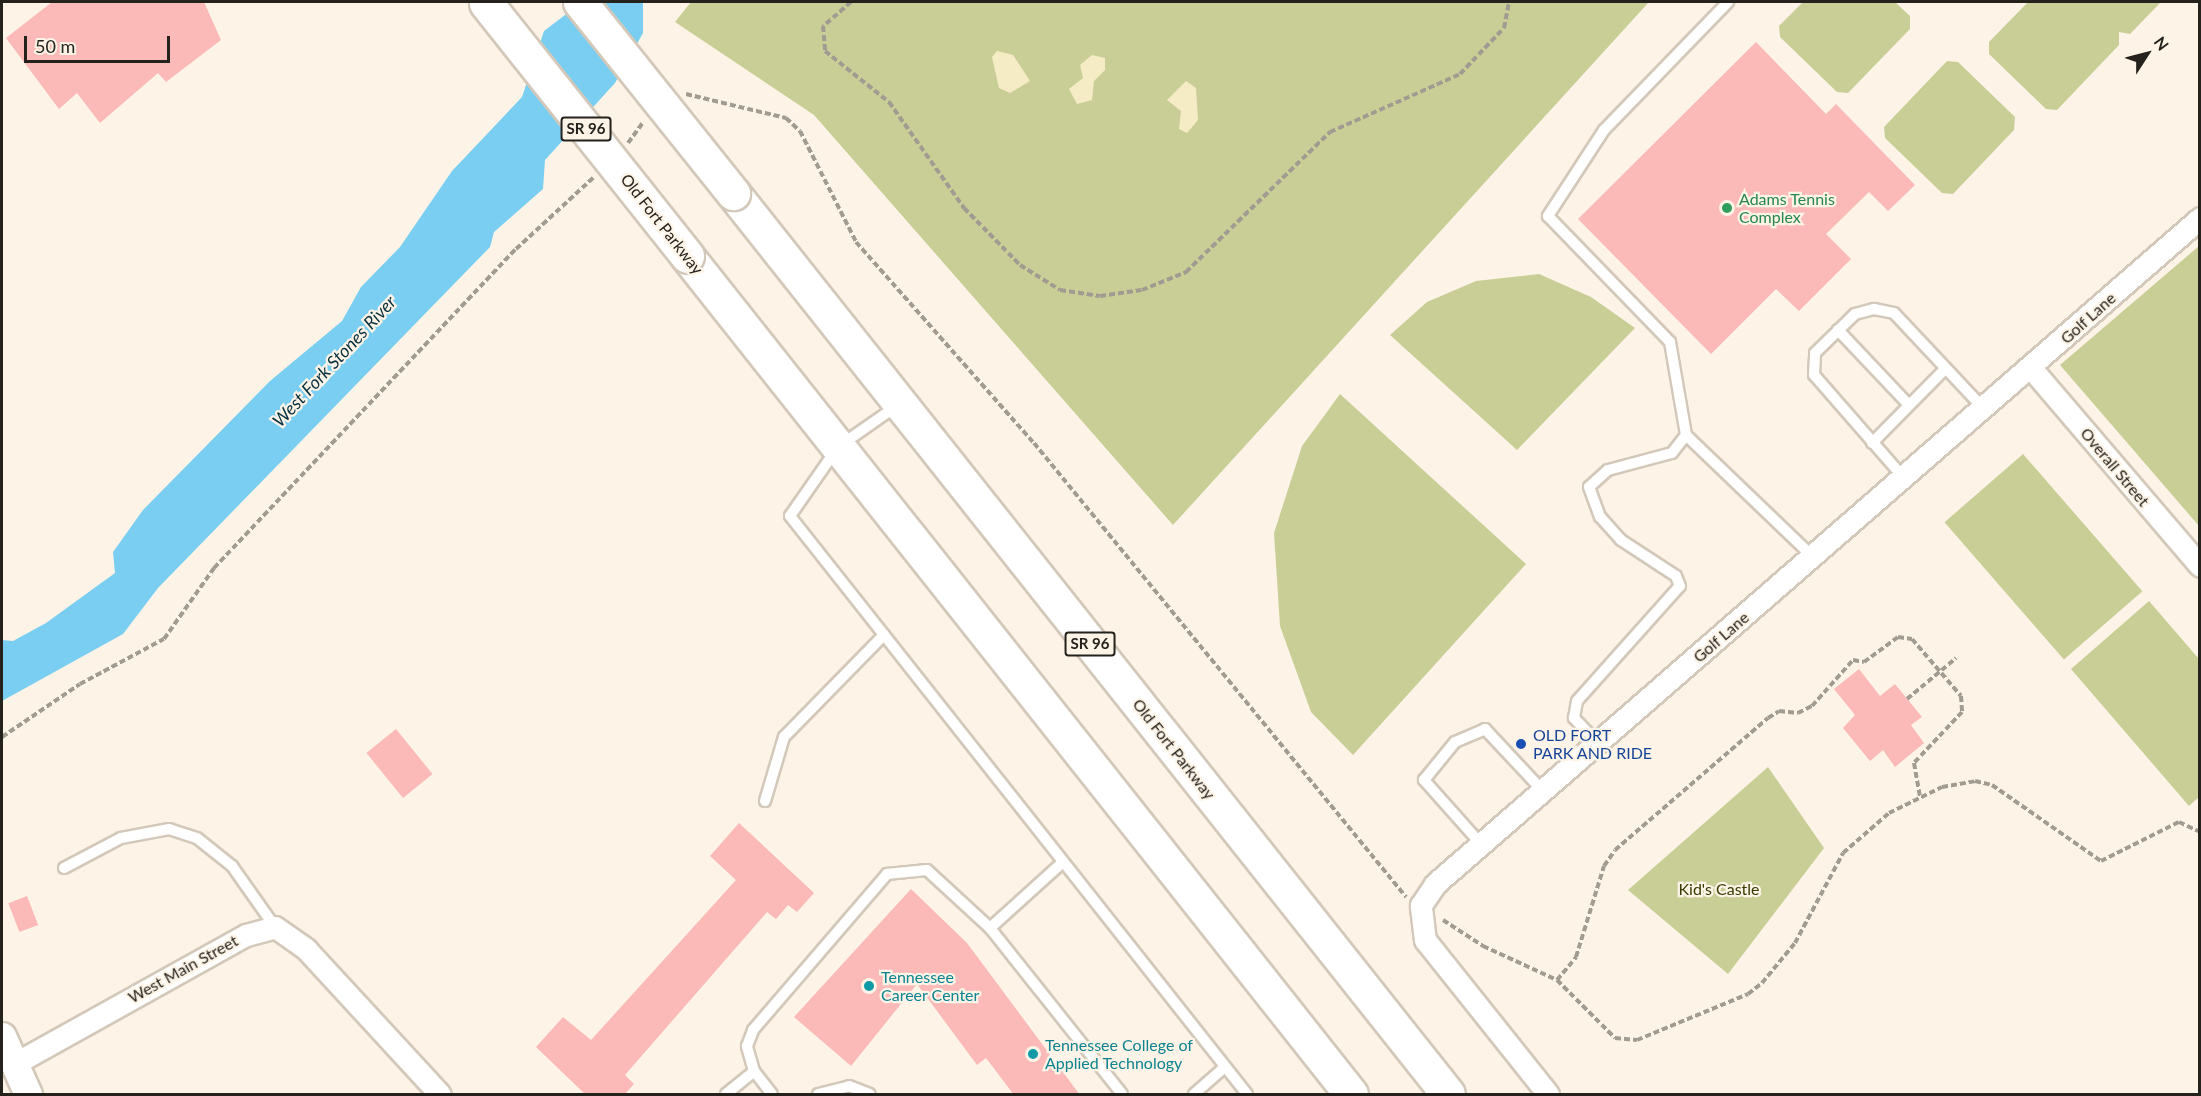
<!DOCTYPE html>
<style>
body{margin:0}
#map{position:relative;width:2201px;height:1096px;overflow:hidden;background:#fdf4e7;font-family:Lato,sans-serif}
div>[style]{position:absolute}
.green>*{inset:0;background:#c9ce97;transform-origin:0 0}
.sand>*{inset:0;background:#f5ecc6}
.water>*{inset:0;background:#79cef1}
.building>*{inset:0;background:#fbb9b7;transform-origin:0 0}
.path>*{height:4px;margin-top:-2px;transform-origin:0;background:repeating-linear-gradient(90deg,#a29b91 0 6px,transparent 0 9px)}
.roads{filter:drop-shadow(2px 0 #d3c8b9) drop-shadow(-2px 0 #d3c8b9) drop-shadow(0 2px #d3c8b9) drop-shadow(0 -2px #d3c8b9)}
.service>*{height:10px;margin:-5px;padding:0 5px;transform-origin:5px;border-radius:5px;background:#fff}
.minor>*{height:21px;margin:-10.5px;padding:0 10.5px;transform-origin:10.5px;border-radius:10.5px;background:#fff}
.tertiary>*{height:27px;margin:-13.5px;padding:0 13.5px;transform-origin:13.5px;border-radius:13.5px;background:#fff}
.primary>*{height:33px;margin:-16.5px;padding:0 16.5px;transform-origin:16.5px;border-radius:16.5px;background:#fff}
.bridges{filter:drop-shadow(2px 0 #d3c8b9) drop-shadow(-2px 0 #d3c8b9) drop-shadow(0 2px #d3c8b9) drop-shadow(0 -2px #d3c8b9)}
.primary-bridge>*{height:33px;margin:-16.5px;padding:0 16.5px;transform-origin:16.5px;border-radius:16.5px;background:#fff}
.dots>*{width:16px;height:16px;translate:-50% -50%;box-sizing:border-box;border:3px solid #fdf4e7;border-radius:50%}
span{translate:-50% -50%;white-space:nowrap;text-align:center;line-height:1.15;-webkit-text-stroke:4.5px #fdf4e7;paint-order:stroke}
.shield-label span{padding:2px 4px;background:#fdf4e7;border:2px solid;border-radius:4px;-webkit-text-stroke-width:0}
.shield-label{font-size:15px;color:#25211c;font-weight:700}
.leisure-label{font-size:16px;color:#27864d}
.left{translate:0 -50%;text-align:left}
.street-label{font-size:16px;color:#25211c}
.transit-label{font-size:16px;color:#164399}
.park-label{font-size:16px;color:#383b00}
.culture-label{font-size:16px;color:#0d838f}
.water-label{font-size:18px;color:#093140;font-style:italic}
.frame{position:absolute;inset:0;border:3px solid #25211c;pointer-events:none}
.north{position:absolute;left:2117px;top:24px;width:60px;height:60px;-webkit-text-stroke:4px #fdf4e7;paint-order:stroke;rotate:54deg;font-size:16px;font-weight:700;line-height:24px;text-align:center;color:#25211c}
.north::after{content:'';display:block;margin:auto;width:21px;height:27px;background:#25211c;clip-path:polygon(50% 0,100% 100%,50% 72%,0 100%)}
.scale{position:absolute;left:24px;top:36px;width:146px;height:27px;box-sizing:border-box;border:3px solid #25211c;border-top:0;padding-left:8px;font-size:18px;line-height:21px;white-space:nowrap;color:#25211c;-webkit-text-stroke:4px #fdf4e7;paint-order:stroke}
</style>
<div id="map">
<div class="green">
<div style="clip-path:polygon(691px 2px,1649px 2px,1173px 525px,814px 115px,675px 22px)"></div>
<div style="clip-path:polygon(1803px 2px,1895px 2px,1910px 16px,1910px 29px,1848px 93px,1837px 92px,1780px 37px,1779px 26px)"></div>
<div style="clip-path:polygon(2028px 2px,2161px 2px,2130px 34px,2119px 32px,2119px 45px,2057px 110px,2046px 109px,1989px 54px,1989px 42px)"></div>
<div style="clip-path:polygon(1947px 61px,1958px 62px,2015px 117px,2014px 130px,1953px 194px,1942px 193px,1885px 138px,1884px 127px)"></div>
<div style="clip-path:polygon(2199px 246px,2199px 526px,2060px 365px)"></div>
<div style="clip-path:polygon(1539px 274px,1591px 297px,1635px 328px,1517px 450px,1390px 335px,1427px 302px,1476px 281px)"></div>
<div style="clip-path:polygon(1340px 394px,1526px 564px,1353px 755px,1311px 712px,1280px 626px,1274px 533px,1302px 446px)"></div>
<div style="left:2023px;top:454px;width:182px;height:104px;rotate:49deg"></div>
<div style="clip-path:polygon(2149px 601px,2199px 659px,2199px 797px,2189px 806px,2071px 669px)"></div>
<div style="clip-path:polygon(1768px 767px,1824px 848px,1728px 974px,1628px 890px)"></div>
</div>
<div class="sand">
<div style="clip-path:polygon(997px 51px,1013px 55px,1030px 81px,1010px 93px,999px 88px,992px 57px)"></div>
<div style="clip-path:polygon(1092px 55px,1105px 58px,1105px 70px,1094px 81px,1092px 100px,1077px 104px,1069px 89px,1083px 78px,1080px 65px)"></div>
<div style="clip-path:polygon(1186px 81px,1196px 88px,1198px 120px,1187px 133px,1179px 129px,1181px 111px,1167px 100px)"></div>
</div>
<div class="water">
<div style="clip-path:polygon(582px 2px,643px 2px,643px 33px,615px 83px,545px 160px,543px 189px,494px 232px,490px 247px,158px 588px,123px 634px,2px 701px,2px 640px,13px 641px,46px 623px,115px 573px,113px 552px,143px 510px,270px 381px,342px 321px,361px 287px,400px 247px,452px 171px,522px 97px,544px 31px)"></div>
</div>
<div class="building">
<div style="clip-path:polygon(52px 2px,204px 2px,221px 40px,166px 82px,158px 73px,100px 123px,77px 93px,59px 109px,6px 38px)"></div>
<div style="clip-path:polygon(1756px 42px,1826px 114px,1836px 104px,1915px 185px,1888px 211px,1869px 192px,1826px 234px,1851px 259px,1799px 311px,1776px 289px,1711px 354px,1578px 219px)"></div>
<div style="clip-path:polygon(1859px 669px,1880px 696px,1895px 684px,1922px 717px,1911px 725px,1924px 743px,1895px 767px,1883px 750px,1870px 761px,1843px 728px,1855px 715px,1834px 689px)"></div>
<div style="left:396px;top:729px;width:58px;height:38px;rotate:51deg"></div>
<div style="clip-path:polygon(739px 823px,814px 893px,797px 912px,788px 905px,776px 919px,767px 912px,625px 1075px,634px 1084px,624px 1095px,586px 1095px,536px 1047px,563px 1017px,591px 1040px,736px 880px,710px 856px)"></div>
<div style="clip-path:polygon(911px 889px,967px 943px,1080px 1095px,1014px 1095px,986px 1058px,977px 1065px,917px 984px,851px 1066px,794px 1017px)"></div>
<div style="left:27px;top:896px;width:31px;height:20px;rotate:69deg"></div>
</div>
<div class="path">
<div style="left:851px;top:2px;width:37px;rotate:139deg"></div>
<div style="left:823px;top:26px;width:25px;rotate:85deg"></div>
<div style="left:825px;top:51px;width:82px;rotate:38.6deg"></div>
<div style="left:889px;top:102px;width:130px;rotate:54.7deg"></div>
<div style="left:964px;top:208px;width:80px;rotate:45.5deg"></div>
<div style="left:1020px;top:265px;width:47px;rotate:32deg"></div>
<div style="left:1060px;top:290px;width:40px;rotate:8.5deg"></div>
<div style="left:1100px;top:296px;width:42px;rotate:-8.1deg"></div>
<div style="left:1142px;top:290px;width:48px;rotate:-22.2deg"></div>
<div style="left:1186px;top:272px;width:201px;rotate:-44.2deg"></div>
<div style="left:1330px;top:132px;width:142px;rotate:-24deg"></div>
<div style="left:1460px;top:74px;width:64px;rotate:-46.3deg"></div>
<div style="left:1504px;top:28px;width:26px;rotate:-79deg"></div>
<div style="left:686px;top:94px;width:103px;rotate:13.5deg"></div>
<div style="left:786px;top:118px;width:19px;rotate:43deg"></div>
<div style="left:800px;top:131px;width:124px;rotate:63.2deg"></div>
<div style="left:856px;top:242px;width:268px;rotate:48.5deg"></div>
<div style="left:1034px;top:443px;width:587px;rotate:50.67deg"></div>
<div style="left:628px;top:143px;width:26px;rotate:-54deg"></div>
<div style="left:1907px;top:699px;width:64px;rotate:-39.9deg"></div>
<div style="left:2px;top:737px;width:94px;rotate:-34.2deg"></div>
<div style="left:80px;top:684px;width:95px;rotate:-28.2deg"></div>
<div style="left:164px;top:639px;width:87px;rotate:-54.8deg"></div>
<div style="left:214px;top:568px;width:439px;rotate:-46.6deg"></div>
<div style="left:516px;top:249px;width:105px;rotate:-42.7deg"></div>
<div style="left:1443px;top:920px;width:48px;rotate:33deg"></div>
<div style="left:1483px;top:946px;width:81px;rotate:24.7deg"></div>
<div style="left:1557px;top:980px;width:82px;rotate:45deg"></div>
<div style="left:1615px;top:1038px;width:22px;rotate:5deg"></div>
<div style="left:1637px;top:1040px;width:120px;rotate:-22.5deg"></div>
<div style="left:1748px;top:994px;width:18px;rotate:-38deg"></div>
<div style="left:1762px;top:983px;width:52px;rotate:-50.5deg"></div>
<div style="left:1795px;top:943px;width:102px;rotate:-61.9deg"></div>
<div style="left:1843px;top:853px;width:61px;rotate:-41deg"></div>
<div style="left:1889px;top:813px;width:59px;rotate:-26.1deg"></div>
<div style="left:1942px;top:787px;width:34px;rotate:-10deg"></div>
<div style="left:1975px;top:781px;width:17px;rotate:13deg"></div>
<div style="left:1992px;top:785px;width:133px;rotate:34.9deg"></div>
<div style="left:2101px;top:861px;width:87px;rotate:-26.6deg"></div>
<div style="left:2179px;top:822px;width:23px;rotate:25deg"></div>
<div style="left:1557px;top:980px;width:30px;rotate:-50deg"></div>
<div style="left:1576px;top:957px;width:95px;rotate:-72.9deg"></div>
<div style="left:1604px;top:866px;width:19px;rotate:-55deg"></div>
<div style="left:1615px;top:850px;width:202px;rotate:-40.8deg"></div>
<div style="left:1768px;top:718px;width:13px;rotate:-32deg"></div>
<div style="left:1779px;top:711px;width:19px;rotate:6deg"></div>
<div style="left:1798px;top:713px;width:16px;rotate:-27deg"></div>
<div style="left:1812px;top:706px;width:62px;rotate:-48.3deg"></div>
<div style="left:1853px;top:660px;width:11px;rotate:10deg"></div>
<div style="left:1864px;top:662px;width:42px;rotate:-36.3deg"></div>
<div style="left:1898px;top:637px;width:14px;rotate:8deg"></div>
<div style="left:1912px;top:639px;width:75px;rotate:49.3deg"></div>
<div style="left:1961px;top:696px;width:16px;rotate:86deg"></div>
<div style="left:1962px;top:712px;width:70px;rotate:133.3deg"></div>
<div style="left:1914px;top:763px;width:35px;rotate:80deg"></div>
</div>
<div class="roads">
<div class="service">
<div style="left:1728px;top:2px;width:178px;rotate:134.1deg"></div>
<div style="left:1604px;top:130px;width:103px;rotate:123.1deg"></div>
<div style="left:1548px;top:216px;width:175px;rotate:45.9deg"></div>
<div style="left:1670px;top:342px;width:94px;rotate:80.2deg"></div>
<div style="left:1686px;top:435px;width:176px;rotate:43.8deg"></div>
<div style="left:1838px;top:330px;width:100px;rotate:46.6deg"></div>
<div style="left:898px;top:405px;width:73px;rotate:145deg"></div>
<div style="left:838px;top:447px;width:84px;rotate:124.8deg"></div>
<div style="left:790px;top:516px;width:737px;rotate:51.67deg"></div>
<div style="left:1872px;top:443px;width:105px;rotate:-45.4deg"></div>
<div style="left:1904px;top:478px;width:137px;rotate:-131.1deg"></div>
<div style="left:1814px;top:375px;width:22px;rotate:-87deg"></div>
<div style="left:1815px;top:353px;width:56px;rotate:-44.3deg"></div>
<div style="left:1855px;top:314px;width:20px;rotate:-15deg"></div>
<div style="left:1874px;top:309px;width:20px;rotate:11deg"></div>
<div style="left:1894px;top:313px;width:132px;rotate:46.8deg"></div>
<div style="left:1598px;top:743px;width:35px;rotate:-134deg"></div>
<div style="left:1574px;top:718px;width:17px;rotate:-80deg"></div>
<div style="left:1577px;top:701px;width:154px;rotate:-48.2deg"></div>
<div style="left:1680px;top:586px;width:11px;rotate:-112deg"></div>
<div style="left:1676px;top:576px;width:66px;rotate:-146.8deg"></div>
<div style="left:1621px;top:540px;width:31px;rotate:-132deg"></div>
<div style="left:1600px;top:517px;width:32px;rotate:-110deg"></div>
<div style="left:1589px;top:487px;width:25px;rotate:-42deg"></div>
<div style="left:1608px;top:470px;width:66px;rotate:-14.9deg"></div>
<div style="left:1672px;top:453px;width:23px;rotate:-52deg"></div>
<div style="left:765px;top:801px;width:67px;rotate:-73.5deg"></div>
<div style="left:784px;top:737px;width:143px;rotate:-45.6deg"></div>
<div style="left:1481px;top:844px;width:86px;rotate:-131.7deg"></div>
<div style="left:1424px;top:780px;width:49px;rotate:-50.8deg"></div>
<div style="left:1455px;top:742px;width:33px;rotate:-23deg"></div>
<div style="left:1485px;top:729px;width:85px;rotate:46.9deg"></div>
<div style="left:64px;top:868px;width:64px;rotate:-27.8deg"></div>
<div style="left:121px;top:838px;width:49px;rotate:-10.6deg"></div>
<div style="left:169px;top:829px;width:29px;rotate:18deg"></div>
<div style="left:197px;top:838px;width:45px;rotate:38.7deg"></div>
<div style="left:232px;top:866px;width:75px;rotate:54.8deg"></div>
<div style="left:990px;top:928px;width:212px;rotate:51.5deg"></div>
<div style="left:754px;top:1071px;width:29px;rotate:52deg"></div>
<div style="left:726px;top:1094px;width:36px;rotate:-39deg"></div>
<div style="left:754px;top:1071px;width:26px;rotate:-106deg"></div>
<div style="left:747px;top:1046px;width:17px;rotate:-69deg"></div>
<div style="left:753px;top:1030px;width:206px;rotate:-49.3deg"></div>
<div style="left:887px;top:874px;width:40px;rotate:-5.7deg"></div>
<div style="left:927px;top:870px;width:86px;rotate:42.6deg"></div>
<div style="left:990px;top:928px;width:98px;rotate:-42.1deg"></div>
<div style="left:818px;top:1094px;width:32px;rotate:-14deg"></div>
<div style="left:849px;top:1086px;width:22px;rotate:21deg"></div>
<div style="left:1194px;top:1094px;width:41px;rotate:-41.1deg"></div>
</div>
<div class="minor">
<div style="left:2031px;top:368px;width:260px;rotate:49.5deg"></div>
<div style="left:14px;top:1064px;width:265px;rotate:-29.1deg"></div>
<div style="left:246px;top:935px;width:30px;rotate:-15deg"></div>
<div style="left:275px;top:927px;width:38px;rotate:35deg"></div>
<div style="left:306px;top:949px;width:197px;rotate:47.3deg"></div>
<div style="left:1548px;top:1094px;width:197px;rotate:-128.6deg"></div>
<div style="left:1425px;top:940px;width:35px;rotate:-97deg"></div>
<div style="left:1421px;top:905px;width:25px;rotate:-56deg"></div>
<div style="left:1435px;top:884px;width:1014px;rotate:-41.04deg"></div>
</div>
<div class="tertiary">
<div style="left:2px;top:1036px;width:64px;rotate:65.9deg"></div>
</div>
<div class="primary">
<div style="left:733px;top:193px;width:1150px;rotate:51.57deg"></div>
<div style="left:687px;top:256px;width:1069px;rotate:51.61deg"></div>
</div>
</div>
<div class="bridges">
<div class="primary-bridge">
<div style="left:580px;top:2px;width:245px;rotate:51.3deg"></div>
<div style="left:486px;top:3px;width:323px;rotate:51.5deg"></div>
</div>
</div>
<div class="dots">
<div style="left:1727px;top:208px;background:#2e9e5b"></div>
<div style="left:1521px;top:744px;background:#1a4fb4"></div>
<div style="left:869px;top:986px;background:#0f9aa8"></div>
<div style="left:1033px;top:1054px;background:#0f9aa8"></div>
</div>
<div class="shield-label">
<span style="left:586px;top:129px">SR 96</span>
<span style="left:1090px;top:644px">SR 96</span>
</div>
<div class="leisure-label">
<span class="left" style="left:1739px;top:208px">Adams Tennis<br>Complex</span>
</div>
<div class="street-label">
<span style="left:662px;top:224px;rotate:52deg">Old Fort Parkway</span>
<span style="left:2088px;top:318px;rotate:-42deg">Golf Lane</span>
<span style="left:2115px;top:467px;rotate:50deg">Overall Street</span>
<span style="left:1721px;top:637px;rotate:-41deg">Golf Lane</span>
<span style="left:1174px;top:749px;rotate:52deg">Old Fort Parkway</span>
<span style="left:183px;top:969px;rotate:-29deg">West Main Street</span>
</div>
<div class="transit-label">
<span class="left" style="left:1533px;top:744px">OLD FORT<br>PARK AND RIDE</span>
</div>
<div class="park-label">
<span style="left:1719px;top:889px">Kid's Castle</span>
</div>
<div class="culture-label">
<span class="left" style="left:881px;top:986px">Tennessee<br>Career Center</span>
<span class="left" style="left:1045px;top:1054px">Tennessee College of<br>Applied Technology</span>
</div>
<div class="water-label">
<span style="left:334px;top:361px;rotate:-47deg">West Fork Stones River</span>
</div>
<div class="frame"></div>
<div class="north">N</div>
<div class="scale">50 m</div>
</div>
